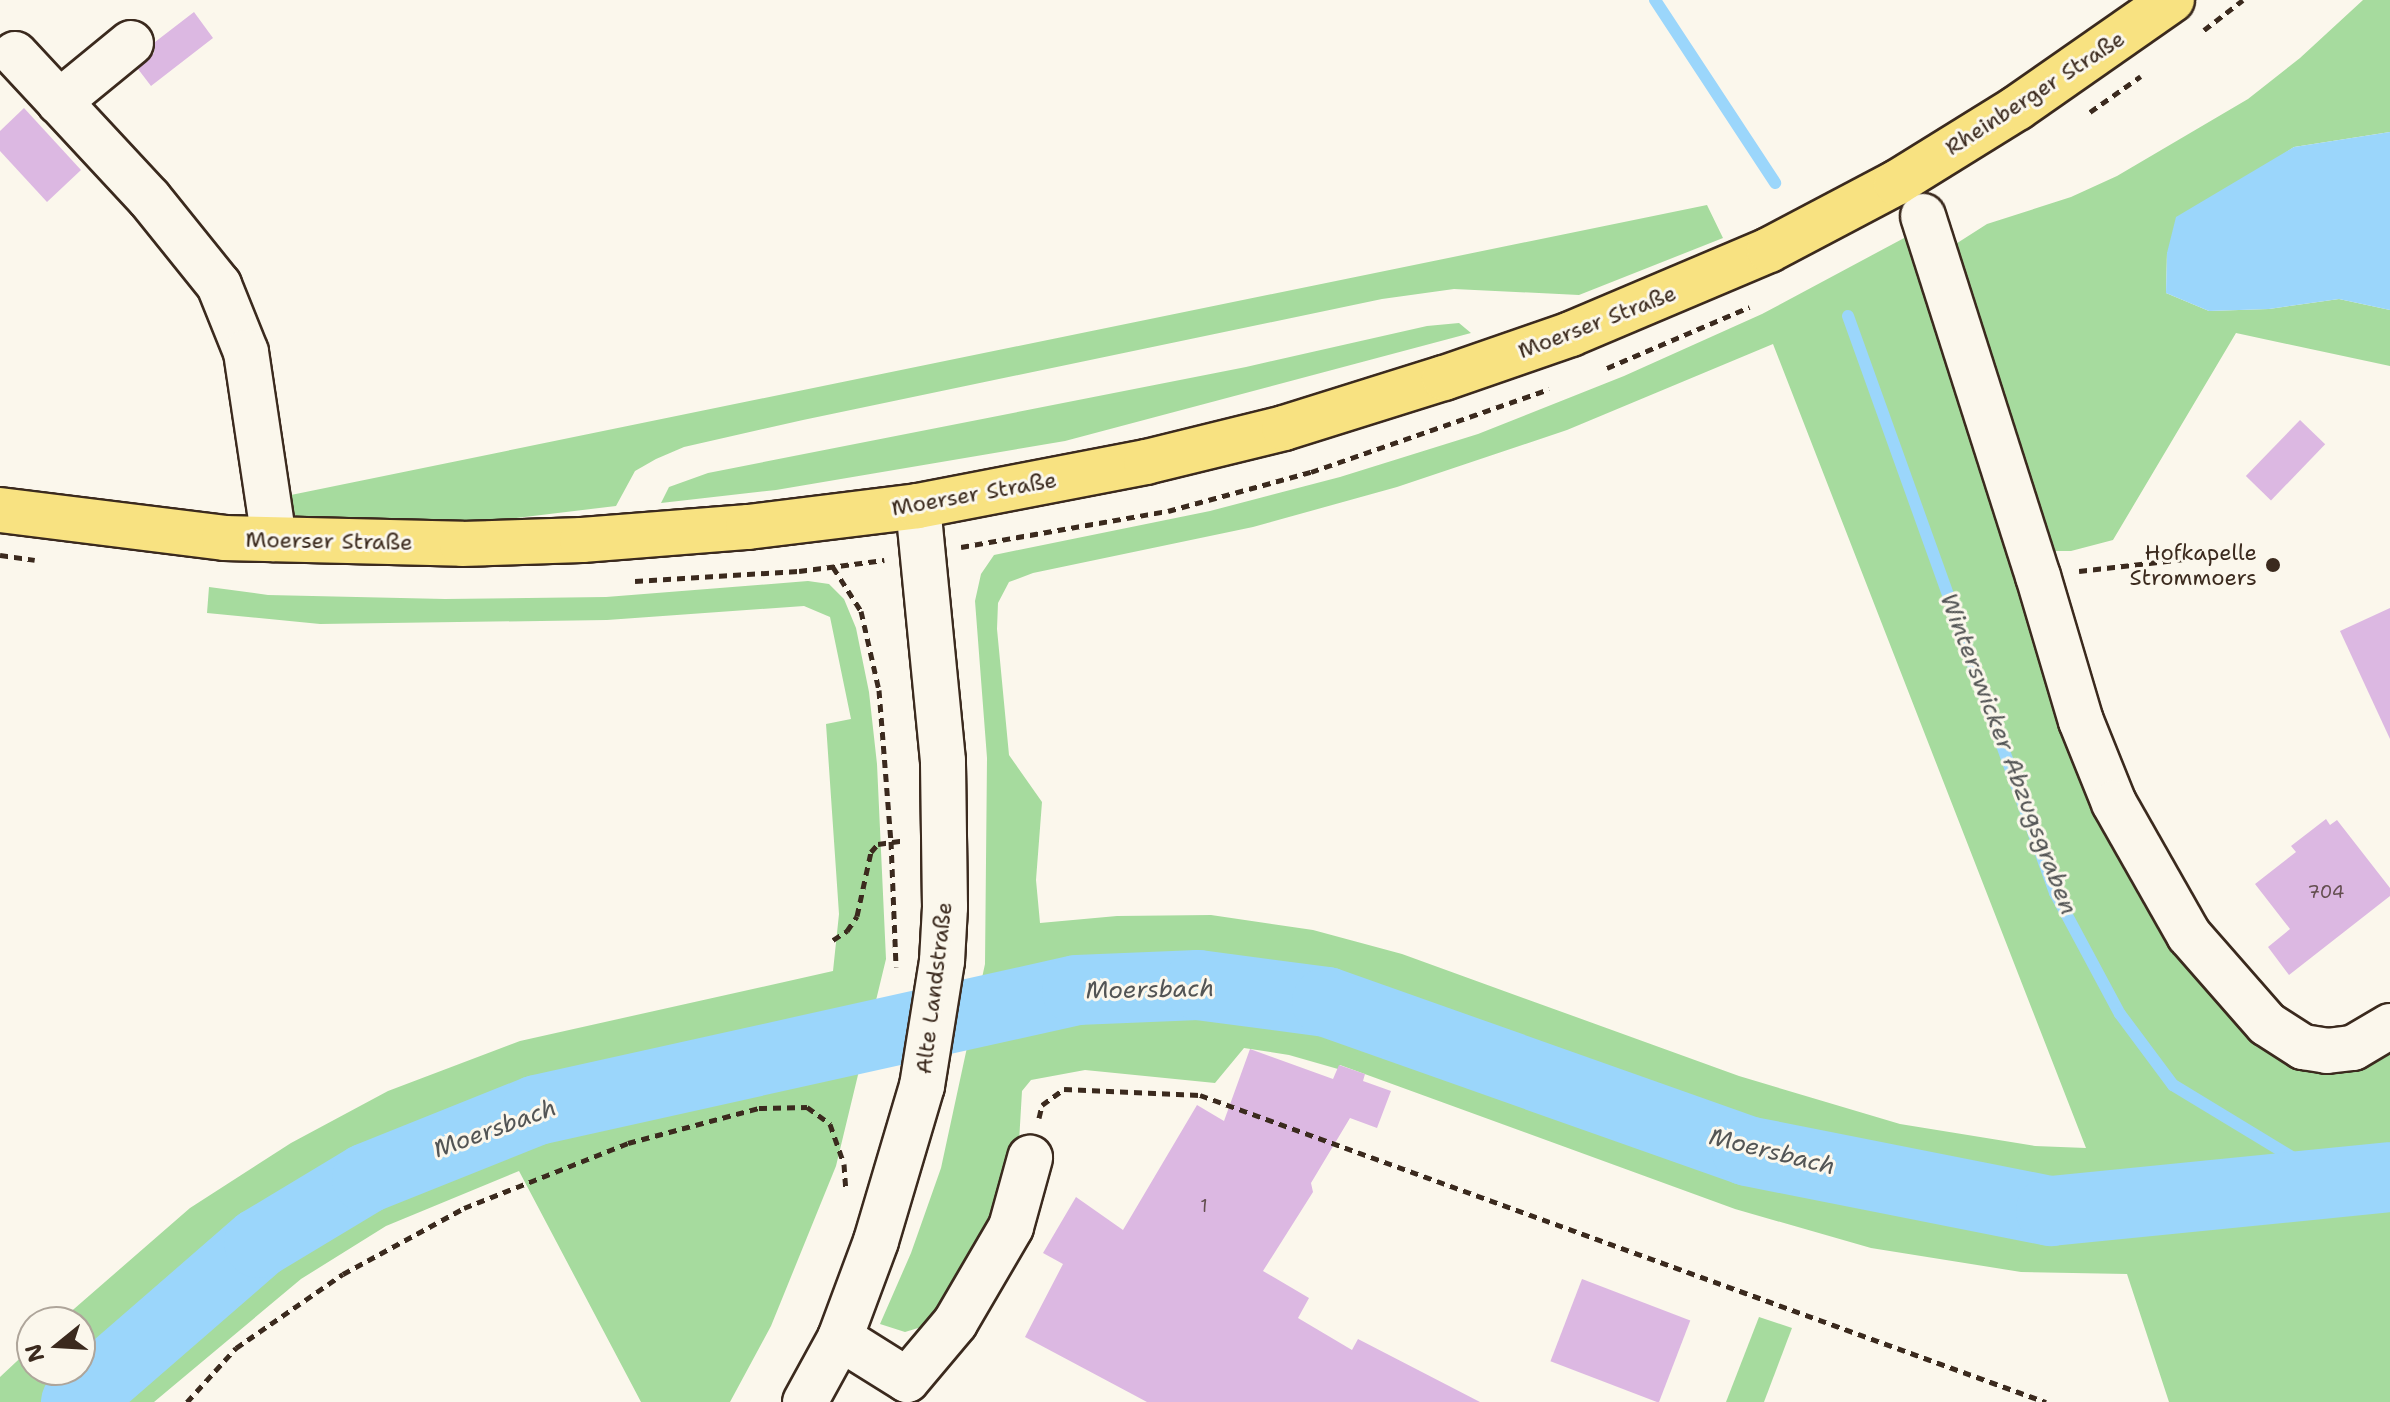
<!DOCTYPE html>
<meta charset="utf-8">
<style>
body{margin:0}
#map{position:relative;width:2390px;height:1402px;overflow:hidden;background:#fbf7ec;font-family:"Shantell Sans",sans-serif}
div>[style]{position:absolute}
.green>*{inset:0;background:#a6db9e}
.water>*{inset:0;background:#9bd6fb}
.stream>*{height:12px;margin:-6px;padding:0 6px;transform-origin:6px;border-radius:6px;background:#9bd6fb}
.river>*{height:70px;margin:-35px;padding:0 35px;transform-origin:35px;border-radius:35px;background:#9bd6fb}
.building>*{inset:0;background:#dcb8e2;transform-origin:0 0}
.path>*{height:5px;margin-top:-2.5px;transform-origin:0;background:repeating-linear-gradient(90deg,#3b2a1e 0 8px,transparent 0 14px)}
.roads{filter:drop-shadow(2px 0 #3b2a1e) drop-shadow(-2px 0 #3b2a1e) drop-shadow(0 2px #3b2a1e) drop-shadow(0 -2px #3b2a1e)}
.minor>*{height:44px;margin:-22px;padding:0 22px;transform-origin:22px;border-radius:22px;background:#fbf7ec}
.major>*{height:44px;margin:-22px;padding:0 22px;transform-origin:22px;border-radius:22px;background:#f8e281}
.dots>*{width:22px;height:22px;translate:-50% -50%;box-sizing:border-box;border:4px solid #fbf7ec;border-radius:50%}
span{translate:-50% -50%;white-space:nowrap;text-align:center;line-height:1.15;-webkit-text-stroke:6px #fbf7ec;paint-order:stroke}
.number-label{font-size:18px;color:#634e4f}
.number-label span{-webkit-text-stroke-width:0}
.street-label{font-size:22px;color:#3b2a1e}
.poi-label{font-size:22px;color:#3b2a1e}
.right{translate:-100% -50%;text-align:right}
.water-label{font-size:24px;color:#535555;font-style:italic}
.north{position:absolute;left:16px;top:1306px;width:80px;height:80px;box-sizing:border-box;background:#fbf7ec;border:2px solid #aea59a;border-radius:50%;rotate:252deg;font-size:22px;font-weight:700;line-height:32px;text-align:center;color:#3b2a1e}
.north::after{content:'';display:block;margin:auto;width:28px;height:36px;background:#3b2a1e;clip-path:polygon(50% 0,100% 100%,50% 72%,0 100%)}
</style>
<div id="map">
<div class="green">
<div style="clip-path:polygon(2363px 0,2390px 0,2390px 132px,2294px 147px,2250px 176px,2167px 253px,2166px 293px,2209px 311px,2269px 309px,2339px 299px,2390px 310px,2390px 366px,2236px 333px,2113px 540px,2071px 551px,2051px 551px,1951px 247px,1987px 224px,2071px 197px,2117px 176px,2248px 99px,2300px 58px)"></div>
<div style="clip-path:polygon(1707px 205px,1723px 238px,1579px 295px,1454px 289px,1382px 299px,803px 420px,684px 447px,656px 459px,635px 471px,616px 506px,507px 519px,385px 523px,301px 520px,289px 510px,286px 496px)"></div>
<div style="clip-path:polygon(evenodd,1906px 237px,1922px 255px,2065px 693px,2276px 1043px,2390px 1040px,2390px 1402px,2169px 1402px,2127px 1274px,2021px 1272px,1871px 1248px,1735px 1209px,1340px 1065px,1338px 1069px,1289px 1055px,1244px 1048px,1215px 1083px,1085px 1070px,1031px 1080px,1022px 1091px,1019px 1142px,1005px 1201px,928px 1325px,905px 1332px,880px 1324px,911px 1253px,941px 1168px,985px 964px,987px 758px,975px 601px,981px 574px,994px 555px,1210px 511px,1340px 477px,1478px 434px,1624px 376px,1762px 314px,1906px 237px,1773px 344px,2086px 1148px,2035px 1146px,1900px 1124px,1739px 1076px,1402px 954px,1313px 930px,1211px 915px,1117px 916px,1040px 923px,1036px 880px,1042px 802px,1009px 755px,997px 629px,998px 603px,1009px 582px,1033px 573px,1253px 527px,1397px 487px,1567px 430px,1773px 344px)"></div>
<div style="clip-path:polygon(1459px 323px,1471px 333px,1065px 441px,776px 490px,661px 503px,669px 487px,708px 473px,1246px 367px,1427px 326px)"></div>
<div style="clip-path:polygon(808px 581px,829px 584px,844px 599px,856px 628px,869px 692px,877px 764px,886px 959px,836px 1166px,771px 1326px,730px 1402px,641px 1402px,519px 1171px,386px 1226px,301px 1279px,154px 1402px,0 1402px,0 1377px,32px 1347px,32px 1370px,80px 1370px,80px 1322px,59px 1322px,190px 1208px,291px 1143px,388px 1091px,520px 1041px,833px 971px,839px 914px,826px 724px,851px 719px,830px 617px,804px 606px,607px 620px,320px 624px,207px 613px,209px 587px,268px 595px,445px 599px,606px 597px)"></div>
<div style="clip-path:polygon(1759px 1317px,1792px 1328px,1764px 1402px,1726px 1402px)"></div>
</div>
<div class="water">
<div style="clip-path:polygon(2390px 132px,2390px 310px,2339px 299px,2269px 309px,2209px 311px,2166px 293px,2167px 253px,2176px 217px,2294px 147px)"></div>
</div>
<div class="stream">
<div style="left:1655px;top:0;width:219px;rotate:56.7deg"></div>
<div style="left:1848px;top:316px;width:613px;rotate:70.26deg"></div>
<div style="left:2055px;top:893px;width:137px;rotate:61.8deg"></div>
<div style="left:2120px;top:1014px;width:89px;rotate:53.3deg"></div>
<div style="left:2173px;top:1085px;width:189px;rotate:31.2deg"></div>
</div>
<div class="river">
<div style="left:76px;top:1402px;width:242px;rotate:-41deg"></div>
<div style="left:259px;top:1243px;width:126px;rotate:-31deg"></div>
<div style="left:367px;top:1178px;width:183px;rotate:-21.8deg"></div>
<div style="left:537px;top:1110px;width:553px;rotate:-12.53deg"></div>
<div style="left:1077px;top:990px;width:121px;rotate:-2.4deg"></div>
<div style="left:1198px;top:985px;width:130px;rotate:7.5deg"></div>
<div style="left:1327px;top:1002px;width:446px;rotate:19.5deg"></div>
<div style="left:1747px;top:1151px;width:310px;rotate:11.2deg"></div>
<div style="left:2051px;top:1211px;width:341px;rotate:-5.7deg"></div>
</div>
<div class="building">
<div style="clip-path:polygon(194px 12px,213px 38px,151px 86px,138px 69px,154px 53px,155px 42px)"></div>
<div style="clip-path:polygon(24px 108px,81px 170px,47px 202px,0 151px,0 131px)"></div>
<div style="left:2300px;top:420px;width:35px;height:78px;rotate:44deg"></div>
<div style="clip-path:polygon(2390px 608px,2390px 739px,2340px 631px)"></div>
<div style="clip-path:polygon(2326px 819px,2330px 825px,2337px 820px,2390px 888px,2390px 896px,2289px 975px,2268px 947px,2290px 929px,2255px 884px,2296px 852px,2291px 846px)"></div>
<div style="clip-path:polygon(1250px 1049px,1333px 1079px,1339px 1065px,1365px 1074px,1363px 1081px,1391px 1091px,1377px 1128px,1350px 1118px,1311px 1183px,1313px 1192px,1263px 1271px,1309px 1298px,1298px 1318px,1352px 1350px,1358px 1339px,1480px 1402px,1147px 1402px,1025px 1337px,1063px 1264px,1043px 1253px,1076px 1197px,1123px 1230px,1197px 1105px,1224px 1121px)"></div>
<div style="left:1582px;top:1279px;width:116px;height:88px;rotate:21deg"></div>
</div>
<div class="path">
<div style="left:2204px;top:30px;width:49px;rotate:-37.6deg"></div>
<div style="left:2090px;top:112px;width:62px;rotate:-35.2deg"></div>
<div style="left:1607px;top:368px;width:155px;rotate:-23.2deg"></div>
<div style="left:961px;top:547px;width:210px;rotate:-9.9deg"></div>
<div style="left:1168px;top:511px;width:148px;rotate:-15.3deg"></div>
<div style="left:1311px;top:472px;width:252px;rotate:-19.2deg"></div>
<div style="left:0;top:555px;width:35px;rotate:8deg"></div>
<div style="left:833px;top:567px;width:52px;rotate:57.5deg"></div>
<div style="left:861px;top:611px;width:81px;rotate:77.2deg"></div>
<div style="left:879px;top:690px;width:151px;rotate:85.5deg"></div>
<div style="left:891px;top:841px;width:126px;rotate:87.7deg"></div>
<div style="left:2079px;top:571px;width:124px;rotate:-6.5deg"></div>
<div style="left:635px;top:581px;width:164px;rotate:-3.5deg"></div>
<div style="left:799px;top:571px;width:86px;rotate:-7.4deg"></div>
<div style="left:833px;top:940px;width:17px;rotate:-33deg"></div>
<div style="left:847px;top:931px;width:18px;rotate:-56deg"></div>
<div style="left:857px;top:916px;width:66px;rotate:-77.7deg"></div>
<div style="left:871px;top:852px;width:11px;rotate:-49deg"></div>
<div style="left:878px;top:844px;width:27px;rotate:-8deg"></div>
<div style="left:1039px;top:1118px;width:13px;rotate:-77deg"></div>
<div style="left:1042px;top:1105px;width:27px;rotate:-36deg"></div>
<div style="left:1064px;top:1089px;width:136px;rotate:2.5deg"></div>
<div style="left:1200px;top:1095px;width:900px;rotate:19.95deg"></div>
<div style="left:187px;top:1402px;width:73px;rotate:-47.8deg"></div>
<div style="left:236px;top:1348px;width:130px;rotate:-34.7deg"></div>
<div style="left:343px;top:1274px;width:138px;rotate:-28.6deg"></div>
<div style="left:464px;top:1208px;width:176px;rotate:-21.6deg"></div>
<div style="left:628px;top:1143px;width:136px;rotate:-15deg"></div>
<div style="left:759px;top:1108px;width:48px;rotate:-1.2deg"></div>
<div style="left:807px;top:1107px;width:29px;rotate:36deg"></div>
<div style="left:830px;top:1124px;width:42px;rotate:70.7deg"></div>
<div style="left:844px;top:1164px;width:27px;rotate:86deg"></div>
</div>
<div class="roads">
<div class="minor">
<div style="left:15px;top:54px;width:197px;rotate:47.1deg"></div>
<div style="left:149px;top:198px;width:112px;rotate:51.2deg"></div>
<div style="left:219px;top:285px;width:72px;rotate:68.1deg"></div>
<div style="left:246px;top:352px;width:189px;rotate:81.5deg"></div>
<div style="left:59px;top:102px;width:93px;rotate:-39.3deg"></div>
<div style="left:1923px;top:216px;width:378px;rotate:72.3deg"></div>
<div style="left:2038px;top:576px;width:151px;rotate:73.5deg"></div>
<div style="left:2081px;top:721px;width:88px;rotate:68.1deg"></div>
<div style="left:2114px;top:803px;width:152px;rotate:60.4deg"></div>
<div style="left:2189px;top:935px;width:118px;rotate:48.8deg"></div>
<div style="left:2267px;top:1024px;width:43px;rotate:32.6deg"></div>
<div style="left:2303px;top:1047px;width:24px;rotate:9deg"></div>
<div style="left:2327px;top:1051px;width:26px;rotate:-7deg"></div>
<div style="left:2353px;top:1048px;width:43px;rotate:-30.7deg"></div>
<div style="left:840px;top:1338px;width:79px;rotate:32.1deg"></div>
<div style="left:907px;top:1380px;width:75px;rotate:-49.9deg"></div>
<div style="left:955px;top:1323px;width:111px;rotate:-59.7deg"></div>
<div style="left:1011px;top:1227px;width:72px;rotate:-74.6deg"></div>
<div style="left:805px;top:1402px;width:73px;rotate:-61.3deg"></div>
<div style="left:840px;top:1338px;width:103px;rotate:-69.6deg"></div>
<div style="left:876px;top:1241px;width:162px;rotate:-73.5deg"></div>
<div style="left:922px;top:1086px;width:127px;rotate:-80.9deg"></div>
<div style="left:942px;top:961px;width:54px;rotate:-86.8deg"></div>
<div style="left:945px;top:907px;width:146px;rotate:-90.8deg"></div>
<div style="left:943px;top:761px;width:256px;rotate:-95.6deg"></div>
</div>
<div class="major">
<div style="left:0;top:510px;width:226px;rotate:7.1deg"></div>
<div style="left:224px;top:538px;width:238px;rotate:1.4deg"></div>
<div style="left:462px;top:544px;width:120px;rotate:-1.9deg"></div>
<div style="left:582px;top:540px;width:167px;rotate:-4.5deg"></div>
<div style="left:748px;top:527px;width:171px;rotate:-7deg"></div>
<div style="left:918px;top:506px;width:232px;rotate:-10.9deg"></div>
<div style="left:1146px;top:462px;width:142px;rotate:-13.8deg"></div>
<div style="left:1284px;top:428px;width:168px;rotate:-17.4deg"></div>
<div style="left:1444px;top:378px;width:134px;rotate:-19.1deg"></div>
<div style="left:1571px;top:334px;width:215px;rotate:-23deg"></div>
<div style="left:1769px;top:250px;width:144px;rotate:-27.8deg"></div>
<div style="left:1896px;top:183px;width:142px;rotate:-31.8deg"></div>
<div style="left:2017px;top:108px;width:189px;rotate:-34.9deg"></div>
</div>
</div>
<div class="dots">
<div style="left:2273px;top:565px;background:#3b2a1e"></div>
</div>
<div class="number-label">
<span style="left:2326px;top:892px">704</span>
<span style="left:1204px;top:1206px">1</span>
</div>
<div class="street-label">
<span style="left:2035px;top:93px;rotate:-33deg">Rheinberger Straße</span>
<span style="left:1597px;top:322px;rotate:-21deg">Moerser Straße</span>
<span style="left:974px;top:494px;rotate:-10deg">Moerser Straße</span>
<span style="left:329px;top:541px;rotate:1deg">Moerser Straße</span>
<span style="left:934px;top:988px;rotate:-83deg">Alte Landstraße</span>
</div>
<div class="poi-label">
<span class="right" style="left:2257px;top:565px">Hofkapelle<br>Strommoers</span>
</div>
<div class="water-label">
<span style="left:2008px;top:754px;rotate:69deg">Winterswicker Abzugsgraben</span>
<span style="left:1150px;top:990px;rotate:-1deg">Moersbach</span>
<span style="left:495px;top:1129px;rotate:-20deg">Moersbach</span>
<span style="left:1772px;top:1152px;rotate:14deg">Moersbach</span>
</div>
<div class="north">N</div>
</div>
